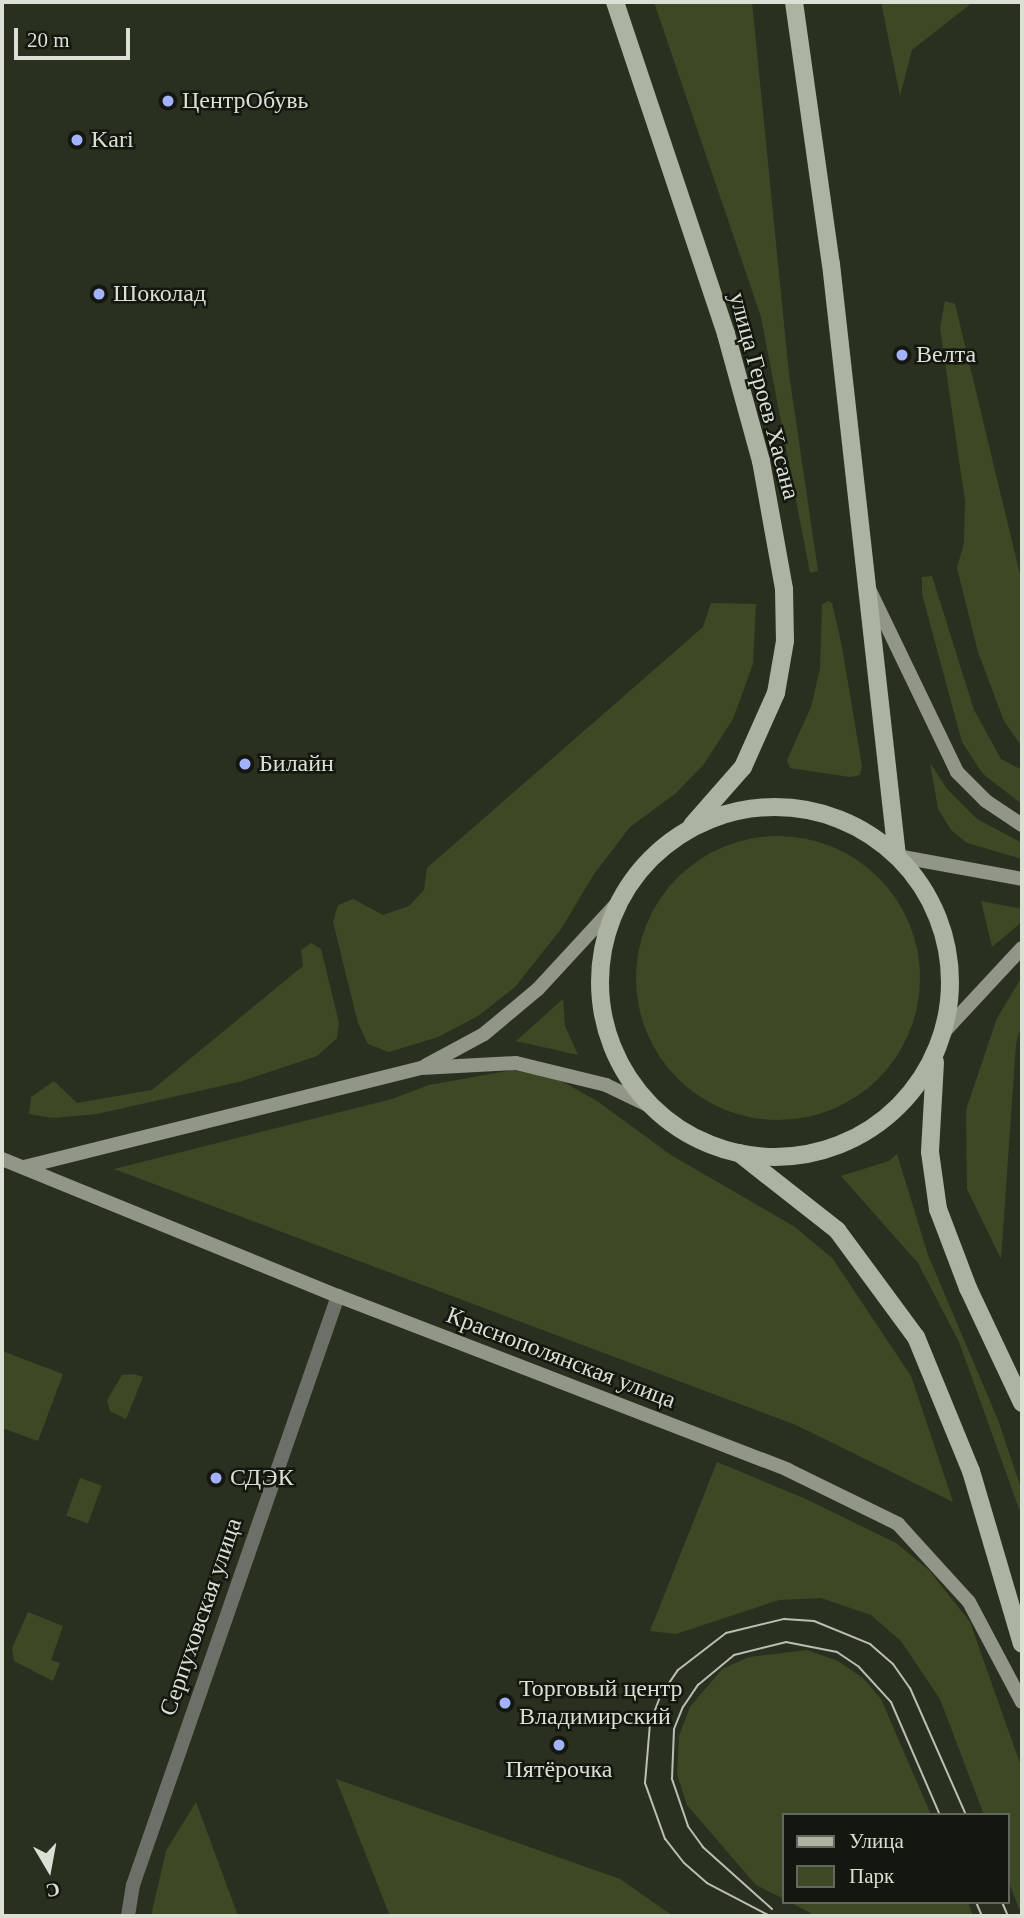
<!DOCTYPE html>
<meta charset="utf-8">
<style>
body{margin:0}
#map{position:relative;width:1024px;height:1918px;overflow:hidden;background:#2a301f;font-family:Georgia,serif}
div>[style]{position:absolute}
.green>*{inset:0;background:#3d4925;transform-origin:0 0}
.round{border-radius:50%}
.street>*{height:14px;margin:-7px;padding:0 7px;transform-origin:7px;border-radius:7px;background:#6d7068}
.secondary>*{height:14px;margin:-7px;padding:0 7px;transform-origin:7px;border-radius:7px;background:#919688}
.primary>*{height:18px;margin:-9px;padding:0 9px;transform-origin:9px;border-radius:9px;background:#acb3a1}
.primary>.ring{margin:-9px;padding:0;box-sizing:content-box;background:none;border:18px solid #acb3a1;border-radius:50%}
.tram>*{height:2px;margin:-1px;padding:0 1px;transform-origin:1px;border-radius:1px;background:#bbbfb3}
.dots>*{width:19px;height:19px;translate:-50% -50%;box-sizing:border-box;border:4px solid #14170f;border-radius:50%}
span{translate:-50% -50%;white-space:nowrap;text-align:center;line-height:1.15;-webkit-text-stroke:5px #14170f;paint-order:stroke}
.poi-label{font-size:24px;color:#dbdfd4}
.left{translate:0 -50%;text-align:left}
.street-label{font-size:24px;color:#dbdfd4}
.frame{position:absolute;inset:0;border:4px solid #dbdfd4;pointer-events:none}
.legend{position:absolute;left:782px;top:1813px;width:228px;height:91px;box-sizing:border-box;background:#14170f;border:2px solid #64675e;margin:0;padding:9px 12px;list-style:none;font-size:21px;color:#dbdfd4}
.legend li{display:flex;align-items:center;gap:14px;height:35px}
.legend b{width:35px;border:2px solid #64675e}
.north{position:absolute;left:14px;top:1834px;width:70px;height:70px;-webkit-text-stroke:5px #14170f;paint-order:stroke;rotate:170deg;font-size:19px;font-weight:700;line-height:28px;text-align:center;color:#dbdfd4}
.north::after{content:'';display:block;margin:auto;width:24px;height:32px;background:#dbdfd4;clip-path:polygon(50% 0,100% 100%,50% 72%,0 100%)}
.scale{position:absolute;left:14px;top:28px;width:116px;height:32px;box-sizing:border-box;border:4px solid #dbdfd4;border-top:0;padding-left:9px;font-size:21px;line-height:24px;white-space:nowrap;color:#dbdfd4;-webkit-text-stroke:5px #14170f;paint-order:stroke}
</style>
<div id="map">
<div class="green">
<div style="clip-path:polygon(654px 2px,752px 2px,789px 374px,818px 571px,810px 573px,761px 317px)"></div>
<div style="clip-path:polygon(881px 2px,973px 2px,912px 50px,900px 96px)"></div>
<div style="clip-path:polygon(945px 301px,955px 304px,1022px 583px,1022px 747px,1004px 721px,978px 652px,957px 568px,964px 543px,965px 501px,940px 328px)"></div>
<div style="clip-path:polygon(932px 576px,974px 710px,1001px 759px,1022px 770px,1022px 804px,983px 774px,962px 742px,922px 594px,922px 577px)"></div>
<div style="clip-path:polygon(828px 601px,832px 603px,842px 647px,862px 766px,860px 775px,850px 777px,790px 768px,787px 760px,811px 707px,820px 669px,822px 605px)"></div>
<div style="clip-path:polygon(711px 603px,756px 604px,753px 664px,733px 719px,704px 764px,675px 794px,630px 827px,594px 874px,561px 929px,515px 987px,478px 1016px,438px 1037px,389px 1052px,368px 1044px,358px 1023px,333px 922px,338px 905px,353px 899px,383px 915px,409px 906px,424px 890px,427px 868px,703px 627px)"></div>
<div style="clip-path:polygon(930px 763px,948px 790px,977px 819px,1022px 843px,1022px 859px,967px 843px,951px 830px,938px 809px)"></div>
<div class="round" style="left:636px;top:836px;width:284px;height:284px"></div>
<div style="clip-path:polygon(981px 901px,1022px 909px,1022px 922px,992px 947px)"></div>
<div style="clip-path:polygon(311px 943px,321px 949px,339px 1023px,337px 1038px,317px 1056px,239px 1082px,97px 1114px,52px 1118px,29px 1114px,31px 1097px,54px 1081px,77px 1103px,152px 1090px,303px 966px,301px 950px)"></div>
<div style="clip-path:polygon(1022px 977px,1022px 1023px,1016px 1044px,1001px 1259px,967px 1189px,966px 1110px,997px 1018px)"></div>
<div style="clip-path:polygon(563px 999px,565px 1026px,578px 1055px,516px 1041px)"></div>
<div style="clip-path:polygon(513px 1070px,558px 1079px,597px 1101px,671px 1155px,795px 1227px,833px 1259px,911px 1376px,953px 1502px,796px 1425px,114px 1169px,392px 1099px,429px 1085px)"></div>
<div style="clip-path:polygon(897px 1154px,928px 1255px,998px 1420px,1022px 1491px,1022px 1517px,959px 1342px,918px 1263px,841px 1176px,889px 1161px)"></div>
<div style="clip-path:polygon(2px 1351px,63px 1374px,38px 1441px,2px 1428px)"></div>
<div style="clip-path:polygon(134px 1374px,143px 1377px,126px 1419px,110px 1411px,107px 1400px,122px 1375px)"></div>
<div style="clip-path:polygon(717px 1462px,806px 1499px,896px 1543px,929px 1570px,970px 1622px,1022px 1769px,1022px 1916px,1008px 1880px,1008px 1815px,984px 1815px,940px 1699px,901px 1641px,871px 1615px,821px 1598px,779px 1600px,676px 1634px,650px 1631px)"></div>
<div style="left:80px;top:1478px;width:23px;height:40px;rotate:20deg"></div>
<div style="clip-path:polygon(28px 1612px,63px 1626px,51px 1660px,60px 1663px,53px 1681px,14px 1661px,12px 1648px)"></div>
<div style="clip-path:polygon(807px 1650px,838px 1661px,863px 1678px,881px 1699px,931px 1815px,784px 1815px,784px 1899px,756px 1885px,687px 1805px,677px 1774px,679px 1736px,690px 1707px,722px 1669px,749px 1657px)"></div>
<div style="clip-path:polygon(336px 1779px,620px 1879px,673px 1916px,390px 1916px)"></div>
<div style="clip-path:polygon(196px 1802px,238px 1916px,151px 1916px,166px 1851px)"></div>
<div style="clip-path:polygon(790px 1902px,968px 1902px,973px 1916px,816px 1916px)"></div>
</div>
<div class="street">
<div style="left:128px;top:1916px;width:31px;rotate:-81deg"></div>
<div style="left:133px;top:1885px;width:624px;rotate:-70.81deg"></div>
</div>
<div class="secondary">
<div style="left:870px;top:591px;width:201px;rotate:64.3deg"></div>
<div style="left:957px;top:772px;width:41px;rotate:45deg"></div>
<div style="left:986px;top:801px;width:43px;rotate:33.7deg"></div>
<div style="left:897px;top:856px;width:127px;rotate:10.4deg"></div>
<div style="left:942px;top:1034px;width:117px;rotate:-47.1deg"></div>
<div style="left:425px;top:1066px;width:67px;rotate:-28.5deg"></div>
<div style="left:484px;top:1034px;width:70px;rotate:-39.8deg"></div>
<div style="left:538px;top:989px;width:121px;rotate:-47.3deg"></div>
<div style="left:2px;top:1159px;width:363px;rotate:22.2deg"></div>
<div style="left:338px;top:1296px;width:482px;rotate:21.1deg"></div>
<div style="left:788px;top:1470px;width:123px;rotate:26.1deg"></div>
<div style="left:898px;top:1524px;width:105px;rotate:47.7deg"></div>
<div style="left:969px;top:1602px;width:113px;rotate:62.1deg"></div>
<div style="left:24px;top:1167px;width:409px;rotate:-14deg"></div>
<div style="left:421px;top:1068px;width:95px;rotate:-3deg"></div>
<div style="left:516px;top:1063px;width:93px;rotate:13.7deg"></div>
<div style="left:606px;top:1085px;width:53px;rotate:25.6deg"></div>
</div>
<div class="primary">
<div style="left:615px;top:2px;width:350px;rotate:71.5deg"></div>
<div style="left:726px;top:334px;width:132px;rotate:74.6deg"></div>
<div style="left:761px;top:461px;width:130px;rotate:79.8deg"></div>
<div style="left:784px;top:589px;width:52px;rotate:88.9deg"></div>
<div style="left:785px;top:641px;width:53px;rotate:99.8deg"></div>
<div style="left:776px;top:693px;width:81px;rotate:114deg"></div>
<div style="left:743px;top:767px;width:77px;rotate:131.3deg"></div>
<div style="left:794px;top:2px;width:265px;rotate:82deg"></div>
<div style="left:831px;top:264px;width:596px;rotate:83.64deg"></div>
<div class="ring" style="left:600px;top:807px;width:332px;height:332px"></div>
<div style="left:935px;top:1062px;width:90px;rotate:93.2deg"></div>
<div style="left:930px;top:1152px;width:58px;rotate:82deg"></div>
<div style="left:938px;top:1209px;width:85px;rotate:69.2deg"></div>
<div style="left:968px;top:1288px;width:127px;rotate:64.8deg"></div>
<div style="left:739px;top:1153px;width:125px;rotate:38.2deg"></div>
<div style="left:837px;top:1230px;width:133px;rotate:53.6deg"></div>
<div style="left:916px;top:1337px;width:145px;rotate:67.7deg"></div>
<div style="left:971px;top:1471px;width:180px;rotate:73.6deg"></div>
</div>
<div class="tram">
<div style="left:976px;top:1902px;width:15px;rotate:67deg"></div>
<div style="left:1002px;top:1902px;width:15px;rotate:67deg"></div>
<div style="left:772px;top:1909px;width:93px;rotate:-138.1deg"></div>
<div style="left:703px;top:1847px;width:26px;rotate:-126deg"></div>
<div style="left:688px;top:1826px;width:50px;rotate:-108.8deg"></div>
<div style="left:672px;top:1779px;width:50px;rotate:-87.7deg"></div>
<div style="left:674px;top:1729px;width:24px;rotate:-68deg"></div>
<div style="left:683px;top:1707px;width:27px;rotate:-56deg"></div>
<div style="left:698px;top:1685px;width:47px;rotate:-39.8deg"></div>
<div style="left:734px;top:1655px;width:54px;rotate:-14deg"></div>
<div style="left:786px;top:1642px;width:52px;rotate:11.1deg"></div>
<div style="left:837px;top:1652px;width:25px;rotate:34deg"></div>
<div style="left:858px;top:1666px;width:49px;rotate:47.5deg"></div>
<div style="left:891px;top:1702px;width:123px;rotate:66.6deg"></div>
<div style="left:770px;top:1916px;width:71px;rotate:-152.4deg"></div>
<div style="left:707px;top:1883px;width:30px;rotate:-139deg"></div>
<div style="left:684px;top:1863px;width:31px;rotate:-128deg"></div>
<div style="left:665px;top:1839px;width:59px;rotate:-109.7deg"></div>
<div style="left:645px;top:1783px;width:60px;rotate:-85.2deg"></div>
<div style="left:650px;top:1723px;width:30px;rotate:-69deg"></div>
<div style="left:661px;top:1695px;width:30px;rotate:-56deg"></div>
<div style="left:678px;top:1670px;width:61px;rotate:-37.6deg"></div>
<div style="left:726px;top:1633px;width:60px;rotate:-13.6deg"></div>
<div style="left:784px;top:1619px;width:30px;rotate:4deg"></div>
<div style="left:814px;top:1621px;width:61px;rotate:22.3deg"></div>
<div style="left:870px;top:1644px;width:30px;rotate:41deg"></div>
<div style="left:893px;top:1664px;width:29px;rotate:55deg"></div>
<div style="left:910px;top:1688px;width:139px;rotate:66.2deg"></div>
</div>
<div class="dots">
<div style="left:168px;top:101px;background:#a2b2fd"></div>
<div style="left:77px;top:140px;background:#a2b2fd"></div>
<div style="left:99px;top:294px;background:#a2b2fd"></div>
<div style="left:902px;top:355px;background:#a2b2fd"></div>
<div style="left:245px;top:764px;background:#a2b2fd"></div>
<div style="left:216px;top:1478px;background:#a2b2fd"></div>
<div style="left:505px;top:1703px;background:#a2b2fd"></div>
<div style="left:559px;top:1745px;background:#a2b2fd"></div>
</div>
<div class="poi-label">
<span class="left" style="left:182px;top:101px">ЦентрОбувь</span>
<span class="left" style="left:91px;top:140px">Kari</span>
<span class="left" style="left:113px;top:294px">Шоколад</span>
<span class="left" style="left:916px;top:355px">Велта</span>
<span class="left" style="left:259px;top:764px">Билайн</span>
<span class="left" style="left:230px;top:1478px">СДЭК</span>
<span class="left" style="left:519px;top:1703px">Торговый центр<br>Владимирский</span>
<span style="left:559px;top:1770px">Пятёрочка</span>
</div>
<div class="street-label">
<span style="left:764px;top:396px;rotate:75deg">улица Героев Хасана</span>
<span style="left:561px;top:1358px;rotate:21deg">Краснополянская улица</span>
<span style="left:201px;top:1617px;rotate:-71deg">Серпуховская улица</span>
</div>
<div class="frame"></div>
<ul class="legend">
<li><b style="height:9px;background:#acb3a1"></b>Улица</li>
<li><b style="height:19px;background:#3d4925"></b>Парк</li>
</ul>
<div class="north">С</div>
<div class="scale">20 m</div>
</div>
